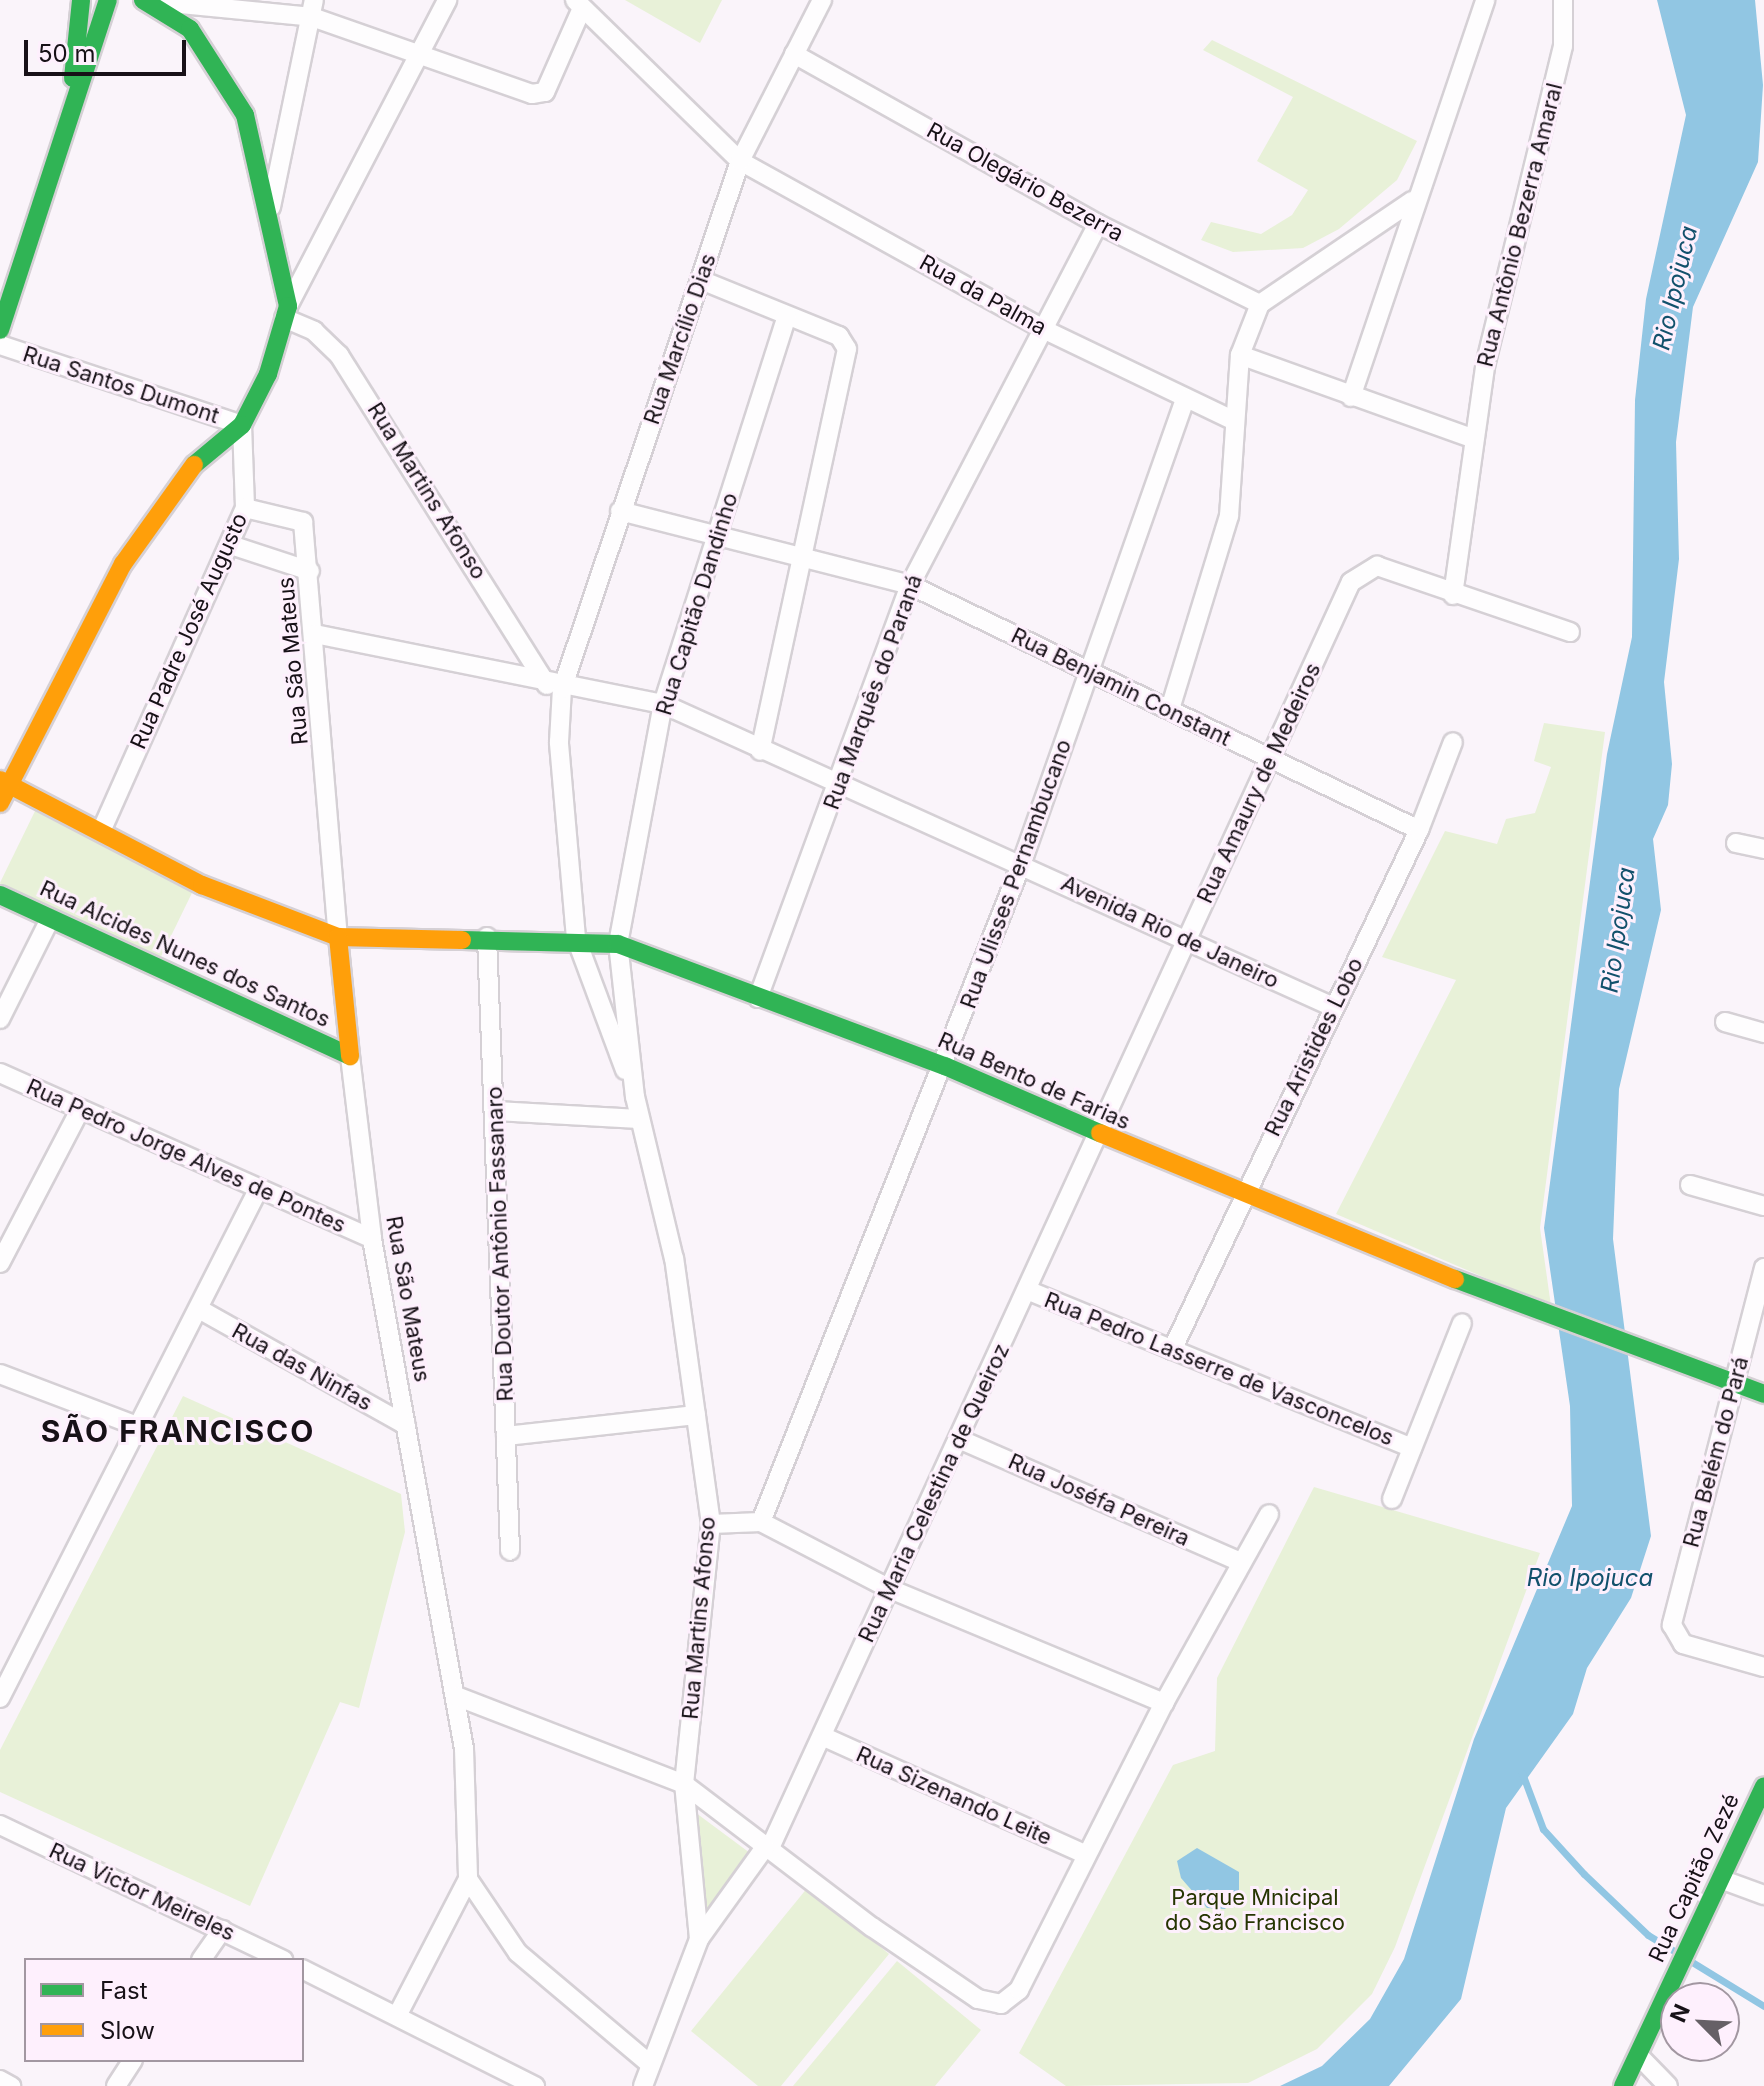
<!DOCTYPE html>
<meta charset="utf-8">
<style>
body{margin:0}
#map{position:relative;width:1764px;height:2086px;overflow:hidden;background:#faf4fa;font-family:Inter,sans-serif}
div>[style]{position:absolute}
.green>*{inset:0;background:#e8f1d8;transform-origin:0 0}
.water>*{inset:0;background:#91c6e3}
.stream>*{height:7px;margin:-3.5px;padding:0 3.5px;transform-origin:3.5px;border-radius:3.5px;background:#91c6e3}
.roads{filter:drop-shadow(2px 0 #d5d0d5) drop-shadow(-2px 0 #d5d0d5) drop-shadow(0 2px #d5d0d5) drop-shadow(0 -2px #d5d0d5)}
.street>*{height:18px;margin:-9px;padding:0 9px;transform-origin:9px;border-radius:9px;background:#fefdfe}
.fast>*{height:18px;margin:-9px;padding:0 9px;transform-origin:9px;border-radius:9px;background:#30b455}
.slow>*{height:18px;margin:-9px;padding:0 9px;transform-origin:9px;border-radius:9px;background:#ff9f0a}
span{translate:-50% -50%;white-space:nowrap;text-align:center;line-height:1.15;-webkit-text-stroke:6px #fef0fd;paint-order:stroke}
.street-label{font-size:22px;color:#171117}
.park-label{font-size:22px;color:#263502}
.water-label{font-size:24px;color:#12516c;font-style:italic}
.district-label{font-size:30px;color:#171117;font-weight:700;letter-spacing:2px}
.legend{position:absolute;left:24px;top:1958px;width:280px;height:104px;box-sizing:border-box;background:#fef0fd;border:2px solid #a297a1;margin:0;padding:10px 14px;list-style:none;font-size:24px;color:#171117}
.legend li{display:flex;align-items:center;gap:16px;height:40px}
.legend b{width:40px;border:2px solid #a297a1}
.north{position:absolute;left:1660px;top:1982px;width:80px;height:80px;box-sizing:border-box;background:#fef0fd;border:2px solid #a297a1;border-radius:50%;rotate:294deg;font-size:22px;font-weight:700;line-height:32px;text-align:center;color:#171117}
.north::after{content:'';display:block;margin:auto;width:28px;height:36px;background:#666066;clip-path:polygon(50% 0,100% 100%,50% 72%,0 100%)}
.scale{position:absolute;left:24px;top:40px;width:162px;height:36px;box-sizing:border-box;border:4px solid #171117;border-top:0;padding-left:10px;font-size:24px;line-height:28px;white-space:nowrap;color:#171117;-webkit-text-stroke:6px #fef0fd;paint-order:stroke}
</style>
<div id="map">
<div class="green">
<div style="clip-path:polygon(625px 0,722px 0,700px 43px)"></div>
<div style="clip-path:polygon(1212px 40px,1417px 141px,1397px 180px,1339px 229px,1303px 248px,1233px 252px,1201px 240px,1211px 222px,1261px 234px,1292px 215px,1308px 190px,1257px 161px,1293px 97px,1203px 50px)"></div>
<div style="clip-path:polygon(1544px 723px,1605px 732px,1540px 1228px,1551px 1306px,1336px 1214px,1456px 980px,1382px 957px,1445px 831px,1497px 844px,1506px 819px,1535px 813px,1551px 767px,1534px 761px)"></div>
<div style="left:37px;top:807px;width:177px;height:85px;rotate:26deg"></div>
<div style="clip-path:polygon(183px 1396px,401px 1494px,405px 1532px,359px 1708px,340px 1702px,250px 1906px,0 1792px,0 1750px)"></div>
<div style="clip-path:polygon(1314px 1487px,1540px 1553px,1395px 1947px,1372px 1994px,1317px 2049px,1248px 2083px,1066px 2086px,1019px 2053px,1173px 1765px,1215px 1751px,1217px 1678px)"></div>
<div style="clip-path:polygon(688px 1807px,754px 1856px,702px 1917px)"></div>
<div style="clip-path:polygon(808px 1887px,889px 1954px,781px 2086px,758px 2086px,691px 2031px)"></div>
<div style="clip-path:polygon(897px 1961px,981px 2030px,935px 2086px,793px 2086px)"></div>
</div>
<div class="water">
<div style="clip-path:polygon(1657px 0,1755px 0,1763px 85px,1758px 162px,1693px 307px,1676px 442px,1679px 559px,1664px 682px,1672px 764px,1668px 805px,1653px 839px,1661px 910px,1619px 1089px,1613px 1239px,1651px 1536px,1631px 1598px,1587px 1668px,1573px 1714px,1506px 1808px,1461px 1999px,1389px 2086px,1280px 2086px,1322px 2066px,1370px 2019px,1404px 1959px,1474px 1739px,1572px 1506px,1570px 1406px,1544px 1228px,1607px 754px,1632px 637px,1635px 400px,1646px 299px,1686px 115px)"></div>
<div style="clip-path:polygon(1197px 1848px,1239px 1872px,1239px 1893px,1225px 1909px,1207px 1908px,1181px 1878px,1177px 1861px)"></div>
</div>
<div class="stream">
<div style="left:1522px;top:1773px;width:60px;rotate:69.4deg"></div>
<div style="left:1543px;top:1829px;width:61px;rotate:47.7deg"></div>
<div style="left:1584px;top:1874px;width:88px;rotate:43.6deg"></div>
<div style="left:1648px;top:1935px;width:136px;rotate:31.5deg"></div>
</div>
<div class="roads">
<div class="street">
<div style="left:575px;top:0;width:231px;rotate:44.3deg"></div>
<div style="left:740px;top:161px;width:349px;rotate:29deg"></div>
<div style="left:1045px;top:330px;width:206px;rotate:25.6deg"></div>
<div style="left:150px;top:1px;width:163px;rotate:5.6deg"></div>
<div style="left:312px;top:17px;width:233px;rotate:19.3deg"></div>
<div style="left:532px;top:94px;width:13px;rotate:-9deg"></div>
<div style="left:545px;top:92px;width:92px;rotate:-66.2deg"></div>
<div style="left:794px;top:54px;width:348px;rotate:29.2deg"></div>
<div style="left:1098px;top:224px;width:181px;rotate:26.3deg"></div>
<div style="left:271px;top:207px;width:211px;rotate:-78.3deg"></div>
<div style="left:701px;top:280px;width:149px;rotate:22.1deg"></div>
<div style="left:839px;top:336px;width:15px;rotate:58deg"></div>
<div style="left:847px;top:349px;width:411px;rotate:102.2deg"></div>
<div style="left:1260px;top:304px;width:184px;rotate:-34.1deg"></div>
<div style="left:288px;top:306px;width:345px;rotate:-62.5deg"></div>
<div style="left:284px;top:318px;width:33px;rotate:23deg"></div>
<div style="left:314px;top:331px;width:35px;rotate:44deg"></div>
<div style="left:339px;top:355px;width:390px;rotate:57.8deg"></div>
<div style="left:0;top:345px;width:255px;rotate:18.3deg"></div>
<div style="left:242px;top:425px;width:83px;rotate:87.9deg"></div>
<div style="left:245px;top:508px;width:354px;rotate:114deg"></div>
<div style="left:1240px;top:355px;width:246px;rotate:19.7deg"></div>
<div style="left:1351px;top:397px;width:419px;rotate:-71.3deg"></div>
<div style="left:245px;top:508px;width:60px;rotate:13.6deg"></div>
<div style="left:303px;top:522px;width:416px;rotate:85.2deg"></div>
<div style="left:620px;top:511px;width:299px;rotate:14.3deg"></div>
<div style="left:910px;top:585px;width:565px;rotate:25.7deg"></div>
<div style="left:231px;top:545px;width:83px;rotate:18.2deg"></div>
<div style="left:1453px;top:595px;width:231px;rotate:-82deg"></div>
<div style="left:1485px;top:366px;width:329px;rotate:-76.3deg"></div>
<div style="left:1563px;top:46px;width:46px;rotate:-90deg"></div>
<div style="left:315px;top:634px;width:355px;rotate:11.4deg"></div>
<div style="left:663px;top:704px;width:735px;rotate:24.33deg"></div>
<div style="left:1170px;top:709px;width:202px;rotate:-73deg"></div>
<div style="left:1229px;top:516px;width:161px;rotate:-86.1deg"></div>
<div style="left:1240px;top:355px;width:55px;rotate:-68.6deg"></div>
<div style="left:1736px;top:843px;width:29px;rotate:12deg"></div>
<div style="left:487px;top:937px;width:614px;rotate:87.85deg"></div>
<div style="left:758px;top:998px;width:440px;rotate:-69.8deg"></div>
<div style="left:910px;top:585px;width:407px;rotate:-62.5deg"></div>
<div style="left:0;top:1019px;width:112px;rotate:-63.4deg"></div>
<div style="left:1725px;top:1022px;width:41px;rotate:15.8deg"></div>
<div style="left:350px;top:1056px;width:184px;rotate:83.1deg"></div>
<div style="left:372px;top:1239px;width:518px;rotate:79.77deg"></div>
<div style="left:464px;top:1749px;width:130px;rotate:88.2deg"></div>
<div style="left:468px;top:1879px;width:89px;rotate:56deg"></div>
<div style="left:518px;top:1953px;width:172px;rotate:40.1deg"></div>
<div style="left:625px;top:1070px;width:141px;rotate:-110.4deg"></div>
<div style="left:576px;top:938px;width:197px;rotate:-95deg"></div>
<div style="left:559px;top:742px;width:53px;rotate:-86.8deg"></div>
<div style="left:562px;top:689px;width:557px;rotate:-71.37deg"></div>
<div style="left:740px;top:161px;width:181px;rotate:-63deg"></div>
<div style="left:0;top:1073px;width:407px;rotate:24deg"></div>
<div style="left:496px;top:1111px;width:143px;rotate:3.2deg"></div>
<div style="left:1690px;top:1185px;width:77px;rotate:15.8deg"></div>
<div style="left:0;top:1263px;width:173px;rotate:-62.4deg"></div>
<div style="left:1764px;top:1268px;width:369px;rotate:104.5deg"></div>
<div style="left:1672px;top:1625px;width:22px;rotate:60deg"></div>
<div style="left:1683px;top:1644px;width:84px;rotate:15.9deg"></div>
<div style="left:1027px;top:1290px;width:416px;rotate:22.3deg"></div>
<div style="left:199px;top:1309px;width:237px;rotate:29.3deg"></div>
<div style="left:1172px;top:1350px;width:576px;rotate:-64.59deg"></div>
<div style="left:1419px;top:830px;width:94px;rotate:-68.9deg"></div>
<div style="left:0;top:1374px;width:147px;rotate:20.8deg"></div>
<div style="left:506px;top:1436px;width:191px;rotate:-6.3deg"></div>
<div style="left:959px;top:1439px;width:307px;rotate:23.6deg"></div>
<div style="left:1392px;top:1499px;width:189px;rotate:-68.3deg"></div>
<div style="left:761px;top:1522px;width:710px;rotate:-68.42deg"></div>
<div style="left:1022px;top:862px;width:491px;rotate:-70.6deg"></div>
<div style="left:711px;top:1524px;width:50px;rotate:-2.3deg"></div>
<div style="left:761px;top:1522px;width:145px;rotate:27.4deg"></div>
<div style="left:890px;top:1589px;width:297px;rotate:22.6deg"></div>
<div style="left:456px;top:1696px;width:244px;rotate:21.1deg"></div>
<div style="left:684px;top:1784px;width:236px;rotate:37.3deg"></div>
<div style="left:872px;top:1927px;width:128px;rotate:34.2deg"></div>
<div style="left:978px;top:1999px;width:24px;rotate:12deg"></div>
<div style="left:1001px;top:2004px;width:23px;rotate:-38deg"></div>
<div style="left:1019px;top:1990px;width:322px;rotate:-63.2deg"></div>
<div style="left:1164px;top:1703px;width:216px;rotate:-60.9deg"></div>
<div style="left:0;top:1698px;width:570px;rotate:-63.08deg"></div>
<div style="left:822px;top:1736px;width:290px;rotate:24.2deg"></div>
<div style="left:0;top:1825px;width:314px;rotate:25.5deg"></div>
<div style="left:769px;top:1850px;width:1395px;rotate:-65.35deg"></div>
<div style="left:1351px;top:582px;width:31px;rotate:-32deg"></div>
<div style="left:1377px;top:566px;width:204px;rotate:18.9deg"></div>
<div style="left:1723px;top:1880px;width:44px;rotate:20.1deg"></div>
<div style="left:699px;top:1939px;width:113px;rotate:-54.3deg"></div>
<div style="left:201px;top:1960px;width:37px;rotate:-55deg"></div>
<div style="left:302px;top:1969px;width:261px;rotate:26.7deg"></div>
<div style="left:397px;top:2016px;width:154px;rotate:-62.6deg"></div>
<div style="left:1638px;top:2055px;width:43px;rotate:45.9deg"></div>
<div style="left:0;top:2080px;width:13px;rotate:29deg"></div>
<div style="left:116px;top:2086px;width:31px;rotate:-57deg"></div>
<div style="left:643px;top:2086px;width:157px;rotate:-69.1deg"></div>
<div style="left:699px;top:1939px;width:156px;rotate:-95.5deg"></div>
<div style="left:684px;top:1784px;width:261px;rotate:-84.1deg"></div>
<div style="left:711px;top:1524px;width:268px;rotate:-97.9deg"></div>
<div style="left:674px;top:1259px;width:167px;rotate:-103.5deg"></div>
<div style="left:635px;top:1097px;width:154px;rotate:-96.3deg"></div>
<div style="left:618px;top:944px;width:244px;rotate:-79.4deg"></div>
<div style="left:663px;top:704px;width:407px;rotate:-72.3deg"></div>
</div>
<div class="fast">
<div style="left:143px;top:0;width:55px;rotate:31.7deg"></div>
<div style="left:190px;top:29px;width:102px;rotate:57.4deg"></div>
<div style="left:245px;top:115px;width:196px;rotate:77.3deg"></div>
<div style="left:288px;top:306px;width:71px;rotate:106.4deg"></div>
<div style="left:268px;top:374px;width:57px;rotate:117deg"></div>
<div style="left:242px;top:425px;width:62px;rotate:140.2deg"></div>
<div style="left:73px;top:78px;width:78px;rotate:-84.1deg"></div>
<div style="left:0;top:330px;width:347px;rotate:-71.9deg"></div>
<div style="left:0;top:895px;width:385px;rotate:24.7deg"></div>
<div style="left:462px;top:940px;width:156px;rotate:1.5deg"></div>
<div style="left:618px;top:944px;width:349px;rotate:20.5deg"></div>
<div style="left:945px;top:1066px;width:169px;rotate:23.4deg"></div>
<div style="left:1455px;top:1279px;width:330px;rotate:20.4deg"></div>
<div style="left:1623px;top:2086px;width:331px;rotate:-64.8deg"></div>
</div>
<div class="slow">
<div style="left:0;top:780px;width:228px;rotate:27.5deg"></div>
<div style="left:202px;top:885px;width:146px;rotate:20.9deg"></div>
<div style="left:338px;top:937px;width:124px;rotate:1.4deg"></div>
<div style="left:0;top:803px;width:269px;rotate:-62.8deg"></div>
<div style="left:123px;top:564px;width:122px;rotate:-54.4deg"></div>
<div style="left:338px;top:937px;width:120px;rotate:84.2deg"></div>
<div style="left:1100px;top:1133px;width:384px;rotate:22.4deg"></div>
</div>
</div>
<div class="street-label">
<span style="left:1025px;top:182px;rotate:29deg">Rua Olegário Bezerra</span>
<span style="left:1520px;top:225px;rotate:-76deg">Rua Antônio Bezerra Amaral</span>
<span style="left:983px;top:295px;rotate:29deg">Rua da Palma</span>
<span style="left:680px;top:339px;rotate:-71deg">Rua Marcílio Dias</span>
<span style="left:121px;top:385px;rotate:18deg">Rua Santos Dumont</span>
<span style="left:427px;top:491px;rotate:58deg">Rua Martins Afonso</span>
<span style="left:697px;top:604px;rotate:-73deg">Rua Capitão Dandinho</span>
<span style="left:189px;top:631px;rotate:-66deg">Rua Padre José Augusto</span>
<span style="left:293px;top:661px;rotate:-95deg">Rua São Mateus</span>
<span style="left:1121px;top:687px;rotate:26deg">Rua Benjamin Constant</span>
<span style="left:873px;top:692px;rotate:-70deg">Rua Marquês do Paraná</span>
<span style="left:1259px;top:783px;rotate:-65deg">Rua Amaury de Medeiros</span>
<span style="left:1016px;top:874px;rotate:-70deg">Rua Ulisses Pernambucano</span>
<span style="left:1170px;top:932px;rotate:25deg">Avenida Rio de Janeiro</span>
<span style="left:185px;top:954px;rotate:25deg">Rua Alcides Nunes dos Santos</span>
<span style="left:1314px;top:1047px;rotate:-64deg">Rua Aristides Lobo</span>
<span style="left:1034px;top:1081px;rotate:24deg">Rua Bento de Farias</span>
<span style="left:186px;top:1156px;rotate:24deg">Rua Pedro Jorge Alves de Pontes</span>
<span style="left:500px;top:1244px;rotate:-92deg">Rua Doutor Antônio Fassanaro</span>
<span style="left:408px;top:1299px;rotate:80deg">Rua São Mateus</span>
<span style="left:302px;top:1367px;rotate:29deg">Rua das Ninfas</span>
<span style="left:1219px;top:1369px;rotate:22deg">Rua Pedro Lasserre de Vasconcelos</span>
<span style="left:1716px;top:1452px;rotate:-75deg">Rua Belém do Pará</span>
<span style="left:934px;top:1493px;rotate:-65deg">Rua Maria Celestina de Queiroz</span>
<span style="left:1099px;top:1500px;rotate:24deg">Rua Joséfa Pereira</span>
<span style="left:699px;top:1618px;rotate:-85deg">Rua Martins Afonso</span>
<span style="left:954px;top:1796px;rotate:24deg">Rua Sizenando Leite</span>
<span style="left:1694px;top:1878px;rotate:-65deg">Rua Capitão Zezé</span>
<span style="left:142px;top:1892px;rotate:25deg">Rua Victor Meireles</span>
</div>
<div class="park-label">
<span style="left:1255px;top:1910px">Parque Mnicipal<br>do São Francisco</span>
</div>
<div class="water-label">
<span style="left:1675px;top:288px;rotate:-77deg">Rio Ipojuca</span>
<span style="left:1618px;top:930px;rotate:-82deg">Rio Ipojuca</span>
<span style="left:1590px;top:1578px">Rio Ipojuca</span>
</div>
<div class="district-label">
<span style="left:178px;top:1431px">SÃO FRANCISCO</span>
</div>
<ul class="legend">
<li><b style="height:10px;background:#30b455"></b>Fast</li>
<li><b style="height:10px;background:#ff9f0a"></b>Slow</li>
</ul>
<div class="north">N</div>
<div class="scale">50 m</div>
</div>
